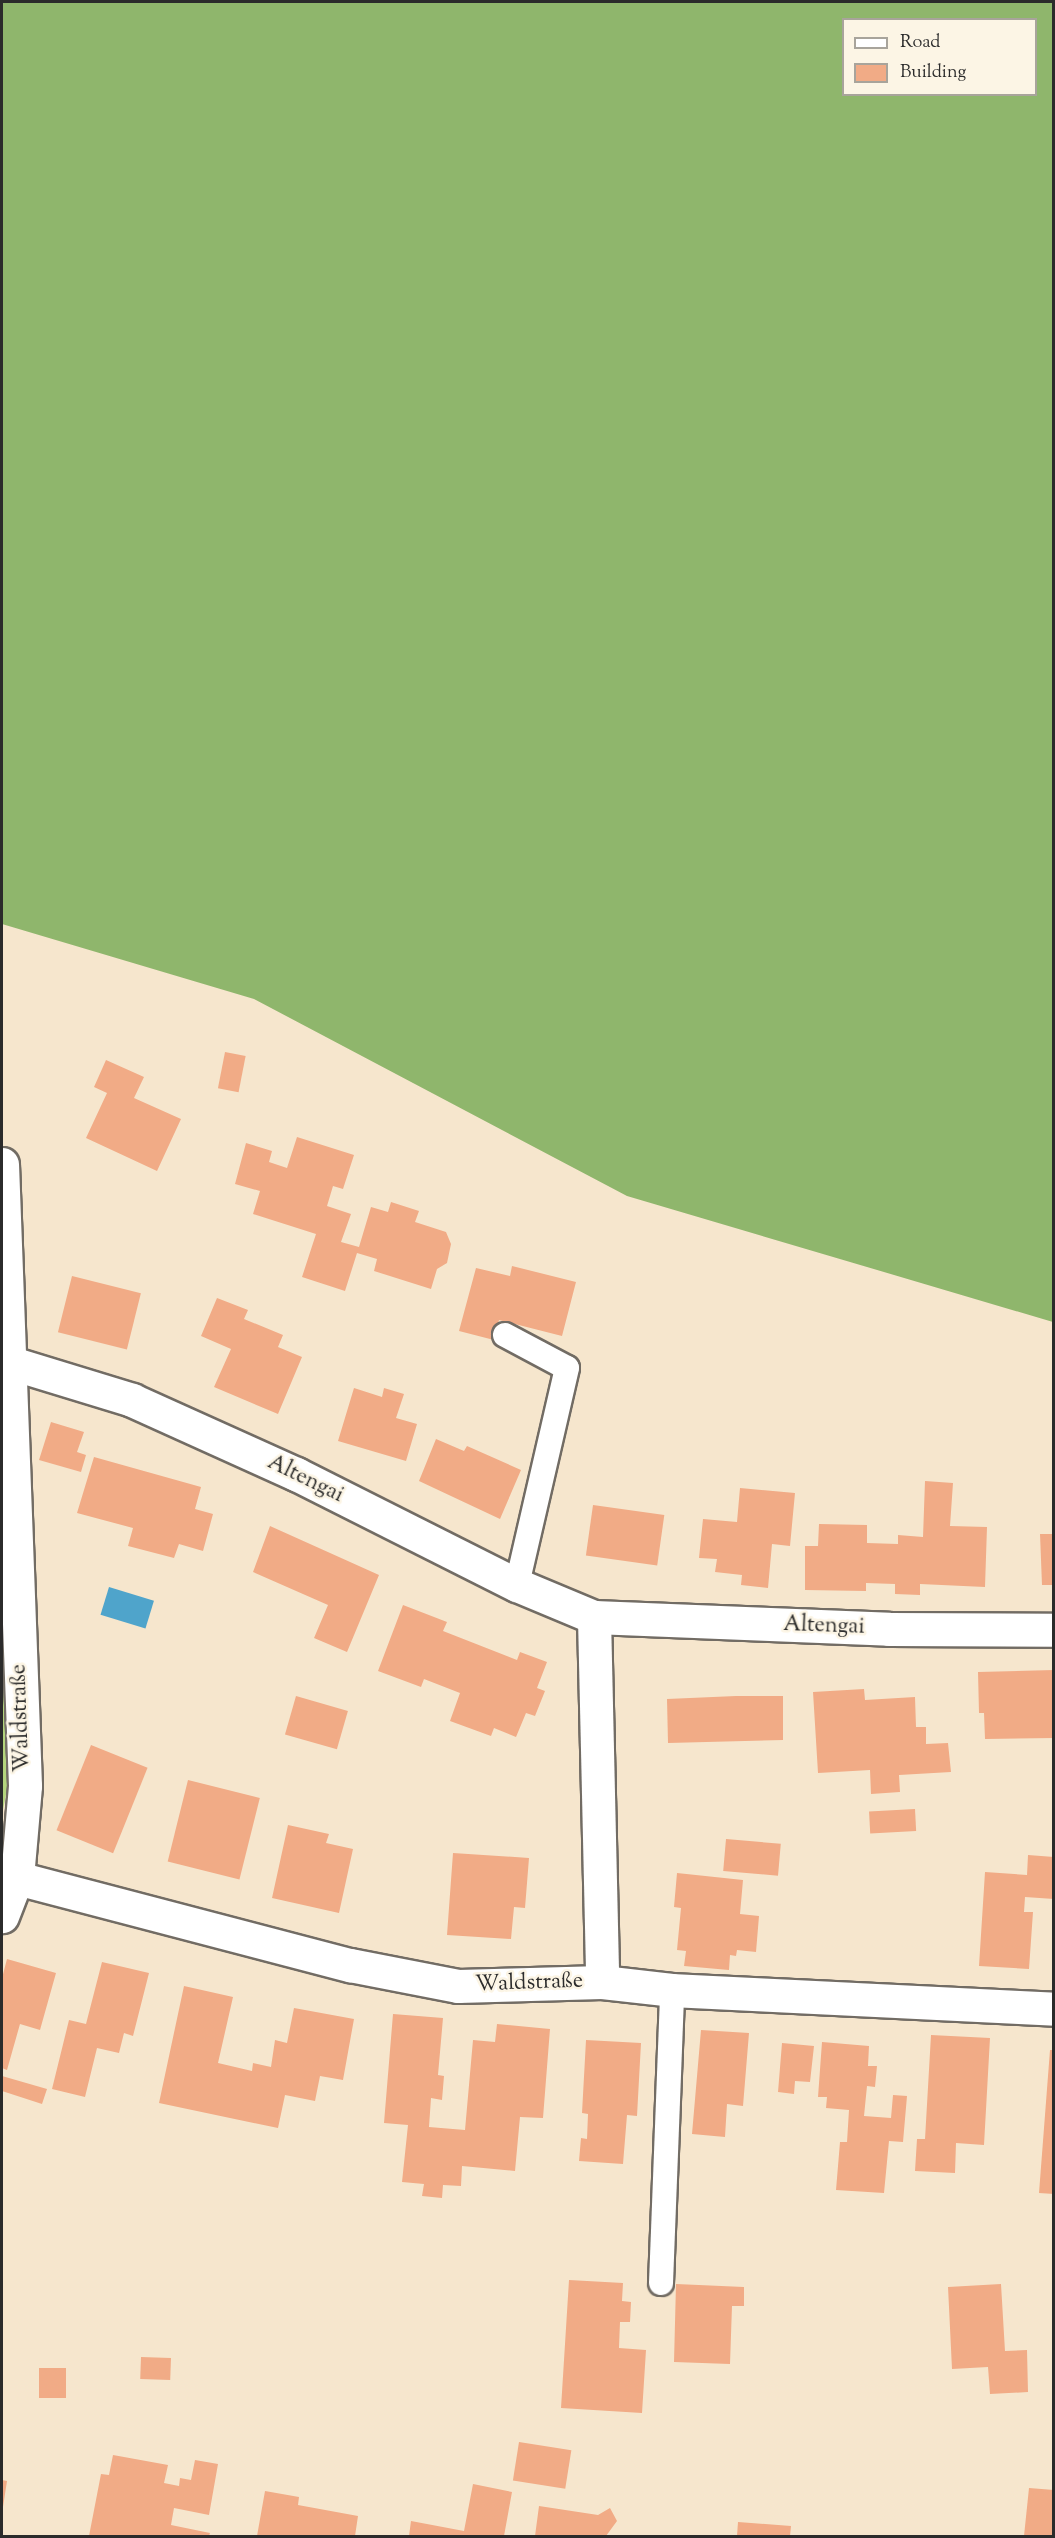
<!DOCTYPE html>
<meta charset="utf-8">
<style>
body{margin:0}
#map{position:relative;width:1055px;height:2538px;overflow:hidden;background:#f6e6cd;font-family:"Sorts Mill Goudy",serif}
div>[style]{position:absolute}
.green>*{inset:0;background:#b4d57d}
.forest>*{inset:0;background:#8fb66c}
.water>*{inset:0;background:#4fa4cb;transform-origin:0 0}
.building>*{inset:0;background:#f1ab86;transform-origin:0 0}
.roads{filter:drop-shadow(2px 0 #726c64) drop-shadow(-2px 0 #726c64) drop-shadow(0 2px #726c64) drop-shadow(0 -2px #726c64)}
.service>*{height:24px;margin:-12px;padding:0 12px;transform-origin:12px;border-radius:12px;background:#fff}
.minor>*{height:33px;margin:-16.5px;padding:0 16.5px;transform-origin:16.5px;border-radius:16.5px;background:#fff}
span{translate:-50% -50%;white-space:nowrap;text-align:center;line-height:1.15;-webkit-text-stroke:5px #fcf5e5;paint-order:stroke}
.street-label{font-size:22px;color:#2b2b2b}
.frame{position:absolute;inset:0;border:3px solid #2b2b2b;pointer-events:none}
.legend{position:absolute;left:842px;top:18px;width:195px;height:78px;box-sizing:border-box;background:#fcf5e5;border:2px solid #a8a49b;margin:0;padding:8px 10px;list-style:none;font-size:18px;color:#2b2b2b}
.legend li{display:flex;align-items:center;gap:12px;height:30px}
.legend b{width:30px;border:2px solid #a8a49b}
</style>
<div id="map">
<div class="green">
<div style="clip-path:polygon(2px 1586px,12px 1764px,2px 1815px)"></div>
</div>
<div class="forest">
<div style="clip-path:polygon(evenodd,2px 2px,1053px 2px,1053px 1322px,627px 1196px,254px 999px,2px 924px,2px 2px,844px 20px,1036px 20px,1036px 94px,844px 94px,844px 20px)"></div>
</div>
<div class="water">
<div style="left:109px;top:1587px;width:47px;height:29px;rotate:17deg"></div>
</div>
<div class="building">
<div style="left:225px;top:1052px;width:21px;height:37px;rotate:11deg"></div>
<div style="clip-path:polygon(106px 1060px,144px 1077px,134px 1098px,181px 1119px,157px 1171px,86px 1138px,107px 1093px,94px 1087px)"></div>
<div style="clip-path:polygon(297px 1137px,354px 1155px,343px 1189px,333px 1186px,327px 1206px,351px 1214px,341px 1242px,359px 1247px,371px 1207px,388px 1212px,391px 1202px,419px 1211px,415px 1222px,446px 1232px,451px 1244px,447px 1263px,437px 1269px,431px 1289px,374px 1271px,377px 1259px,357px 1253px,345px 1291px,302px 1277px,316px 1234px,253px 1214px,260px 1191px,235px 1184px,246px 1143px,272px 1151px,269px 1162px,287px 1168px)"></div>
<div style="clip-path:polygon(512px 1266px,576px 1282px,562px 1336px,499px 1320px,494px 1340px,459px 1331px,476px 1268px,510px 1276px)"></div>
<div style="left:72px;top:1276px;width:71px;height:58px;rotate:14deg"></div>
<div style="clip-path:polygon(217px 1298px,248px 1310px,244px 1319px,283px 1335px,278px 1347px,302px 1357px,278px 1414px,214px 1387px,231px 1349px,201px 1336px)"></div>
<div style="clip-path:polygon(354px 1388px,382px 1397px,384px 1388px,404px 1394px,396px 1418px,417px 1424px,406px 1461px,338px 1441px)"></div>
<div style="clip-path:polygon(51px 1422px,84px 1432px,77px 1452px,86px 1455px,81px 1472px,39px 1460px)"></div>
<div style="clip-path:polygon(436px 1439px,464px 1451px,467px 1446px,521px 1470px,500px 1519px,419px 1481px)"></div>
<div style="clip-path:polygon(94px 1457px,201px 1487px,195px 1509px,213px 1514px,203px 1551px,179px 1544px,174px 1558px,128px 1546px,133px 1528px,77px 1513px)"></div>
<div style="clip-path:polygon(925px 1481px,953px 1483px,950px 1526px,987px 1527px,985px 1587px,920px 1584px,920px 1595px,895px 1594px,895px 1584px,866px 1583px,866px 1591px,805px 1590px,805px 1546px,818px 1546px,819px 1524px,867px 1525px,867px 1543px,898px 1544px,898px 1535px,923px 1537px)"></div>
<div style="clip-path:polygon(740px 1488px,795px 1493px,790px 1546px,772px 1544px,768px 1588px,741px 1585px,742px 1575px,715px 1572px,717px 1559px,699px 1558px,703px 1519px,737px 1522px)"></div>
<div style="left:593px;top:1505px;width:72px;height:51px;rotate:8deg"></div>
<div style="clip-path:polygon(270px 1526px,379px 1575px,347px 1652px,314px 1638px,328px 1605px,253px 1572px)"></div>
<div style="clip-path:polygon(1040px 1534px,1054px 1534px,1054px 1585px,1042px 1585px)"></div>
<div style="clip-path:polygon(403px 1605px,447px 1622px,443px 1631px,517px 1660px,520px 1652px,547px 1662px,537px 1688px,545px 1691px,535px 1716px,526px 1713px,516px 1737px,494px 1728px,491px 1736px,450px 1721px,460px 1693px,424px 1679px,421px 1687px,378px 1671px)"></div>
<div style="clip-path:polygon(1054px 1670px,1054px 1738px,985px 1739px,984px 1713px,979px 1713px,978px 1672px)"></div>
<div style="clip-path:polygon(864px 1689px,865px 1700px,915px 1697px,916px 1727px,926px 1727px,926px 1744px,948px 1743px,951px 1772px,899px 1775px,900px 1792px,871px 1794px,870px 1770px,818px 1773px,813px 1692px)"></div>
<div style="left:296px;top:1696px;width:54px;height:40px;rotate:16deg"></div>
<div style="clip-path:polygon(736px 1696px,783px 1696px,783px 1740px,668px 1743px,667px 1699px)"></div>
<div style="left:91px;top:1745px;width:61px;height:92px;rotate:22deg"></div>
<div style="left:188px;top:1780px;width:74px;height:84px;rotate:14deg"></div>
<div style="left:915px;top:1809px;width:22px;height:46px;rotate:87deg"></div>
<div style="clip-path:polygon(288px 1825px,329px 1834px,326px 1843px,353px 1849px,339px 1913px,272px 1898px)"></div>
<div style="left:726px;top:1839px;width:55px;height:32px;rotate:5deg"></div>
<div style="clip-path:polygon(453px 1853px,529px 1858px,525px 1908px,514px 1907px,511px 1939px,447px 1935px)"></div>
<div style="clip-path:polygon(1028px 1855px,1054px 1857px,1054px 1899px,1025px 1897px,1024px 1912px,1033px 1912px,1029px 1969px,979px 1966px,985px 1872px,1027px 1875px)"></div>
<div style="clip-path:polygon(677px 1873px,743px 1880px,740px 1914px,759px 1916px,756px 1952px,737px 1950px,736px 1956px,730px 1955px,729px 1970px,684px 1966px,686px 1951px,677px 1950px,681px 1908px,674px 1907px)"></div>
<div style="clip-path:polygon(7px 1959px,56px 1973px,40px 2030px,20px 2024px,7px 2070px,2px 2068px,2px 1978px)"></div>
<div style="clip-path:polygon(102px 1962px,149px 1973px,133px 2036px,124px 2033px,119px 2053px,97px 2048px,85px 2097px,52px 2089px,69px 2020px,86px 2024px)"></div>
<div style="clip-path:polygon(184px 1986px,233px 1997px,218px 2063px,252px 2071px,253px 2063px,271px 2067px,275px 2040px,287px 2043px,294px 2008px,354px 2019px,343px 2080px,320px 2076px,315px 2101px,285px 2095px,278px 2128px,159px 2103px)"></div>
<div style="clip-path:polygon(393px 2014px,443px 2018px,438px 2075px,444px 2076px,442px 2100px,431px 2098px,429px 2127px,465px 2130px,473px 2040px,495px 2042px,497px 2024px,550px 2029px,543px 2118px,520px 2117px,515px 2171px,462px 2166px,461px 2186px,443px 2185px,442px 2198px,422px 2196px,424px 2184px,402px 2182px,408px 2125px,384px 2123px)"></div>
<div style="clip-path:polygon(701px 2030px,749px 2033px,743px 2106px,727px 2104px,725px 2137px,692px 2134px)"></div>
<div style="clip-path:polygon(931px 2035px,990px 2038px,984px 2145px,956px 2143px,955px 2173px,915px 2171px,917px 2139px,925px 2139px)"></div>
<div style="clip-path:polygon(586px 2040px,641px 2043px,637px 2116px,627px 2115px,623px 2164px,579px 2161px,581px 2138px,587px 2139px,588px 2114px,582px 2113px)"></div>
<div style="clip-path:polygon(822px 2042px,869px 2046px,868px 2066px,877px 2066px,875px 2087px,867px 2086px,864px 2116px,891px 2118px,893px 2095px,907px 2096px,903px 2142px,889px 2141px,884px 2193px,836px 2190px,840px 2142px,847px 2142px,849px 2110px,826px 2108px,827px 2097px,818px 2097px)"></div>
<div style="clip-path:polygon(782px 2043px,814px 2046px,810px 2082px,795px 2081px,794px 2094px,778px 2092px)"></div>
<div style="clip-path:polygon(1050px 2050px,1054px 2050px,1054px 2194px,1039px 2193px)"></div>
<div style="clip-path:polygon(2px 2076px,47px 2089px,42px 2104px,2px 2091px)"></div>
<div style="clip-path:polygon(569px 2280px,623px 2283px,622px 2301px,631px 2302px,630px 2322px,620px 2322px,619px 2348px,646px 2350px,642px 2413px,561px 2408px)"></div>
<div style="clip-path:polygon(676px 2284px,744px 2287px,744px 2306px,732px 2306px,730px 2364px,674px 2362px)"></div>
<div style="clip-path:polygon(1001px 2284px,1005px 2351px,1027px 2350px,1028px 2392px,990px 2394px,988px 2367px,952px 2369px,948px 2287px)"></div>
<div style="left:141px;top:2357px;width:30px;height:22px;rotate:2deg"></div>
<div style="left:39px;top:2368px;width:27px;height:30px"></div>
<div style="left:519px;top:2442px;width:53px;height:39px;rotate:9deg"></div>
<div style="clip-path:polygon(113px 2455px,168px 2465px,164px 2483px,179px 2486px,180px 2478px,191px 2480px,195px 2460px,218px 2464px,209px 2515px,174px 2508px,171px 2525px,210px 2533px,209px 2536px,89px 2536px,101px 2474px,109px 2475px)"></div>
<div style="clip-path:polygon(2px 2480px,7px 2481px,3px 2507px,2px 2507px)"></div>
<div style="clip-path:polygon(473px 2484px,512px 2492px,504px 2536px,409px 2536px,411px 2521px,464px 2531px)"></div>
<div style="clip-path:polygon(1029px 2488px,1054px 2490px,1054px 2536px,1024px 2536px)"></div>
<div style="clip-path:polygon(265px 2491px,299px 2497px,298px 2505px,358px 2516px,355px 2536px,257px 2536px)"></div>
<div style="clip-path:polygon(539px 2506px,598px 2515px,610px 2508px,617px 2521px,606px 2536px,535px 2536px)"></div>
<div style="clip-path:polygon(738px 2522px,791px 2526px,790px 2536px,737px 2536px)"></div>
</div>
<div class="roads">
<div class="service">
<div style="left:505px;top:1335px;width:70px;rotate:28deg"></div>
<div style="left:567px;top:1368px;width:223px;rotate:103deg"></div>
<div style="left:661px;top:2283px;width:293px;rotate:-87.8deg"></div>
</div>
<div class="minor">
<div style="left:2px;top:1164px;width:622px;rotate:87.88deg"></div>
<div style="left:25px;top:1786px;width:91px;rotate:95deg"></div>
<div style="left:17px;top:1877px;width:42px;rotate:111deg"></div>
<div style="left:8px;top:1362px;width:130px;rotate:17deg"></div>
<div style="left:132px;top:1400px;width:180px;rotate:24.3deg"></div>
<div style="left:296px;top:1474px;width:247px;rotate:26.7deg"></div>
<div style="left:517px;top:1585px;width:83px;rotate:22.6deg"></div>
<div style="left:594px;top:1617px;width:295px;rotate:2.3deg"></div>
<div style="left:889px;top:1629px;width:165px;rotate:0.3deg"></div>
<div style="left:594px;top:1617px;width:365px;rotate:88.7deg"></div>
<div style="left:2px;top:1874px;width:360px;rotate:14.7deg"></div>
<div style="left:350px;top:1965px;width:110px;rotate:11deg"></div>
<div style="left:458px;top:1986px;width:144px;rotate:-1.6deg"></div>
<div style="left:602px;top:1982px;width:70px;rotate:6.5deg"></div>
<div style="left:672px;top:1990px;width:382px;rotate:2.8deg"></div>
</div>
</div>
<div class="street-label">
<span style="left:305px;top:1480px;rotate:26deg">Altengai</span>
<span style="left:824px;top:1627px;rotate:2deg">Altengai</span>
<span style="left:22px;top:1718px;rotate:-92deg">Waldstraße</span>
<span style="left:529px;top:1984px;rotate:-2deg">Waldstraße</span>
</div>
<div class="frame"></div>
<ul class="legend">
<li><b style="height:8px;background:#fff"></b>Road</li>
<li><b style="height:16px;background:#f1ab86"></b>Building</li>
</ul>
</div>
